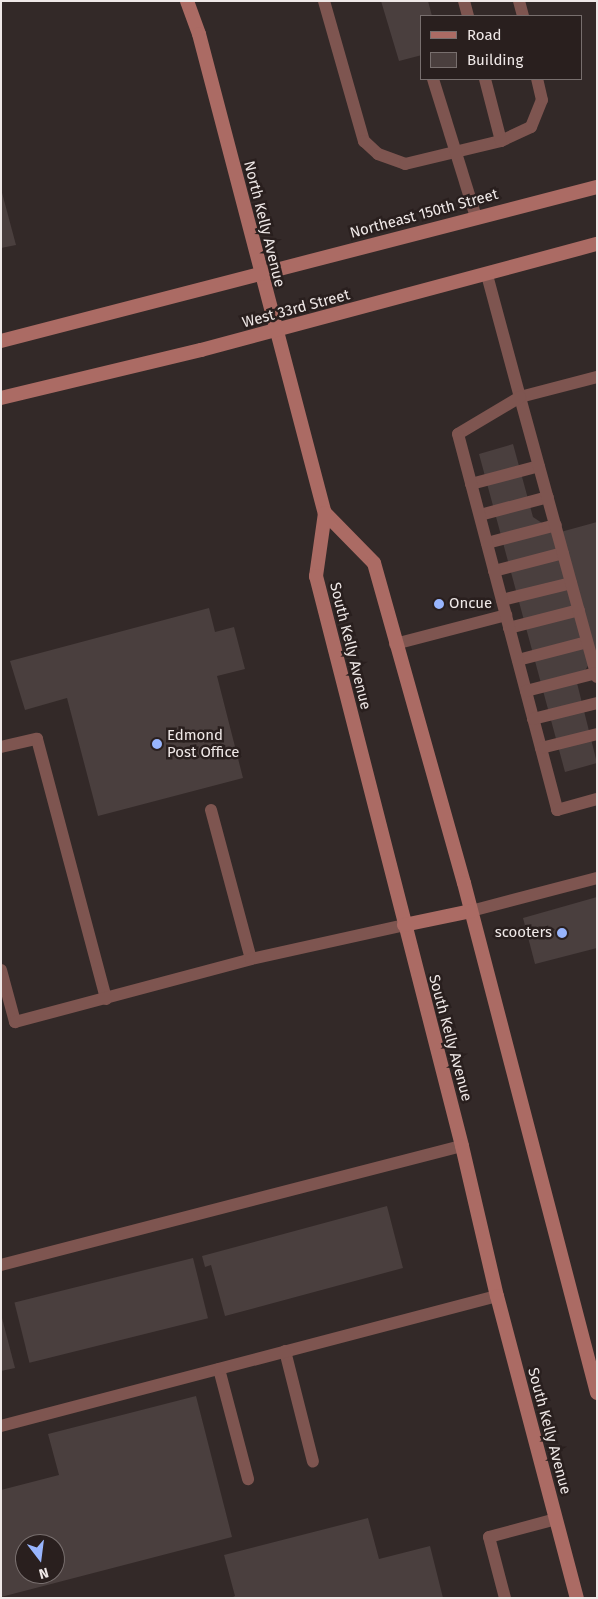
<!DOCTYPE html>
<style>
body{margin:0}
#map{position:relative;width:598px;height:1599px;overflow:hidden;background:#332928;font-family:"Fira Sans",sans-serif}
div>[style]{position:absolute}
.building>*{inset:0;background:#4a3f3e;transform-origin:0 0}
.service>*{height:12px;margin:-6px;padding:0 6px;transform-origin:6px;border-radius:6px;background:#7e5550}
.secondary>*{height:14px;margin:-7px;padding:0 7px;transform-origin:7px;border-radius:7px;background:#ab6b64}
.dots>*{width:14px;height:14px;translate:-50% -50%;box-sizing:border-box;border:2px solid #291f1e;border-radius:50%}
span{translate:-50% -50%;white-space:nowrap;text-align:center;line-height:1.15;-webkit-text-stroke:5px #291f1e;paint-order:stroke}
.street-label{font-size:15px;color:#efe8e7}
.poi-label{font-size:15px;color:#efe8e7}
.left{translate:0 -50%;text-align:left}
.right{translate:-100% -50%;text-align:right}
.frame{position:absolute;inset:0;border:2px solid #efe8e7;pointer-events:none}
.legend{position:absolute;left:420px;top:15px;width:162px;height:65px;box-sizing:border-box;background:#291f1e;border:1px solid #786f6e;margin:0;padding:6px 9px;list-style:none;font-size:15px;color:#efe8e7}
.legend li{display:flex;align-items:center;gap:10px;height:25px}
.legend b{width:25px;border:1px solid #786f6e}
.north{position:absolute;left:15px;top:1534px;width:50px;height:50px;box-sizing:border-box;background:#291f1e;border:1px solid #786f6e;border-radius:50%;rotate:165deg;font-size:14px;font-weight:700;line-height:20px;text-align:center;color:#efe8e7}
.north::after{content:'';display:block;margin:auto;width:18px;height:22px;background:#98b5fd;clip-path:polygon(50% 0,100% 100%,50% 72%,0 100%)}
</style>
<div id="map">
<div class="building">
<div style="clip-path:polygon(381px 1px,428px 1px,432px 16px,422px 16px,422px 55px,399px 61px)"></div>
<div style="clip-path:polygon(1px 189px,16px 245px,1px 248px)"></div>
<div style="clip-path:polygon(513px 444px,533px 517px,557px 533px,597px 522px,597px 659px,591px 661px,577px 683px,597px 763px,565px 772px,479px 454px)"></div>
<div style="clip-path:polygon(209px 608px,215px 632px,234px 627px,245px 669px,217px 676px,243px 778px,98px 816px,67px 698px,25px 710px,10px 661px)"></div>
<div style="clip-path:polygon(597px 897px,597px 948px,535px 964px,523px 918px)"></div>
<div style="clip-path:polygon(387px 1206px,403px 1268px,225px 1316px,211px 1265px,205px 1267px,202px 1256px)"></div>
<div style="left:193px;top:1258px;width:62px;height:184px;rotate:76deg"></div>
<div style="clip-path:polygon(2px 1318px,15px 1368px,1px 1371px,1px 1319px)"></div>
<div style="clip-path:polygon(evenodd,196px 1396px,232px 1537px,1px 1597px,1px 1490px,59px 1475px,48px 1434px,196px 1396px,25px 1544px,55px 1544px,55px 1574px,25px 1574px,25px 1544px)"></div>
<div style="clip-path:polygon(368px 1518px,379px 1559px,430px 1546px,443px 1598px,231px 1598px,235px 1596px,224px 1555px)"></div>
</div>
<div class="service">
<div style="left:324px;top:1px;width:146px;rotate:74.1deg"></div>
<div style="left:364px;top:141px;width:19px;rotate:43deg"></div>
<div style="left:378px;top:154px;width:29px;rotate:20deg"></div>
<div style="left:405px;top:164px;width:99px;rotate:-13.5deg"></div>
<div style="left:501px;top:141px;width:33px;rotate:-25deg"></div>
<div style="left:531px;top:127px;width:29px;rotate:-68deg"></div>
<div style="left:542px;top:100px;width:22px;rotate:-103deg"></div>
<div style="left:464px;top:1px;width:16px;rotate:75deg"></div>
<div style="left:519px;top:1px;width:16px;rotate:75deg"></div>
<div style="left:433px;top:79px;width:145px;rotate:72.7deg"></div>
<div style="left:485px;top:79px;width:64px;rotate:75.5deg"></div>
<div style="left:487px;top:275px;width:126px;rotate:74.9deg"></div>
<div style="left:520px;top:397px;width:80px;rotate:-14.6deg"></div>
<div style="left:471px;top:484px;width:70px;rotate:-14.8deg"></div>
<div style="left:480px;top:515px;width:70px;rotate:-14.8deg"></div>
<div style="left:487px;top:543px;width:71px;rotate:-14.6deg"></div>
<div style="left:494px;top:571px;width:71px;rotate:-14.6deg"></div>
<div style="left:502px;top:600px;width:71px;rotate:-13.8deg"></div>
<div style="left:509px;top:628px;width:72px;rotate:-14.4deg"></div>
<div style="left:395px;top:644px;width:115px;rotate:-14.6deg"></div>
<div style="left:518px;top:660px;width:71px;rotate:-14.6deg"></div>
<div style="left:597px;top:677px;width:290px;rotate:-105.4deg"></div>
<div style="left:520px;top:397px;width:72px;rotate:149.2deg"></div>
<div style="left:458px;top:434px;width:389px;rotate:75.2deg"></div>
<div style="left:557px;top:810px;width:41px;rotate:-15.4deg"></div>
<div style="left:526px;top:691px;width:72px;rotate:-14.4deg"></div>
<div style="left:533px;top:719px;width:66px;rotate:-14deg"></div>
<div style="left:1px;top:747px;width:37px;rotate:-13deg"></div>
<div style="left:37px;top:739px;width:269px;rotate:75.1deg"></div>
<div style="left:541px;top:748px;width:58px;rotate:-14deg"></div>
<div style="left:211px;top:810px;width:154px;rotate:75deg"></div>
<div style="left:471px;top:911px;width:130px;rotate:-14.7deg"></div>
<div style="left:1px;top:970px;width:54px;rotate:74.9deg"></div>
<div style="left:15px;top:1022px;width:244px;rotate:-14.9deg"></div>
<div style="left:251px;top:959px;width:157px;rotate:-12.5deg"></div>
<div style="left:1px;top:1265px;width:476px;rotate:-14.5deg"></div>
<div style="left:285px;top:1351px;width:114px;rotate:75.8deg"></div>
<div style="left:219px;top:1369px;width:114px;rotate:75.2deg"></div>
<div style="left:1px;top:1426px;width:513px;rotate:-14.69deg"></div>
<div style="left:505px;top:1598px;width:63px;rotate:-104.7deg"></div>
<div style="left:489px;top:1537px;width:69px;rotate:-15deg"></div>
</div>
<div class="secondary">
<div style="left:187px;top:1px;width:35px;rotate:70deg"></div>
<div style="left:199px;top:34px;width:495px;rotate:75.3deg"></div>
<div style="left:325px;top:513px;width:64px;rotate:98.1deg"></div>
<div style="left:316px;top:576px;width:588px;rotate:75.63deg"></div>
<div style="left:462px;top:1146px;width:154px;rotate:76.9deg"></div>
<div style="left:497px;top:1296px;width:312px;rotate:75.2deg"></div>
<div style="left:1px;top:341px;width:616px;rotate:-14.49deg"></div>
<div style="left:1px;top:398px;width:206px;rotate:-13.5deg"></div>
<div style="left:201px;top:350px;width:410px;rotate:-15deg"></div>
<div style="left:325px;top:513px;width:70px;rotate:45.6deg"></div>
<div style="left:374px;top:563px;width:332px;rotate:74.3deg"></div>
<div style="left:464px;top:883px;width:527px;rotate:75.38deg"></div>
<div style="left:404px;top:925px;width:68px;rotate:-11.8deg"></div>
</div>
<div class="dots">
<div style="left:439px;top:604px;background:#98b5fd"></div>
<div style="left:157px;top:744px;background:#98b5fd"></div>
<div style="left:562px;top:933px;background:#98b5fd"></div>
</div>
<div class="street-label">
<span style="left:424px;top:214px;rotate:-15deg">Northeast 150th Street</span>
<span style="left:264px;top:224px;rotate:76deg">North Kelly Avenue</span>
<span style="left:296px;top:309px;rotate:-15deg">West 33rd Street</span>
<span style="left:350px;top:646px;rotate:76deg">South Kelly Avenue</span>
<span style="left:450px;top:1038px;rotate:75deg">South Kelly Avenue</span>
<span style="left:549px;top:1431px;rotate:75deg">South Kelly Avenue</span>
</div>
<div class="poi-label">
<span class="left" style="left:449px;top:604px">Oncue</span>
<span class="left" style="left:167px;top:744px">Edmond<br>Post Office</span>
<span class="right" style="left:552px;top:933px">scooters</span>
</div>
<div class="frame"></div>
<ul class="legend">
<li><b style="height:6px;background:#ab6b64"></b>Road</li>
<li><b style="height:14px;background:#4a3f3e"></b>Building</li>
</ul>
<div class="north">N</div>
</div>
